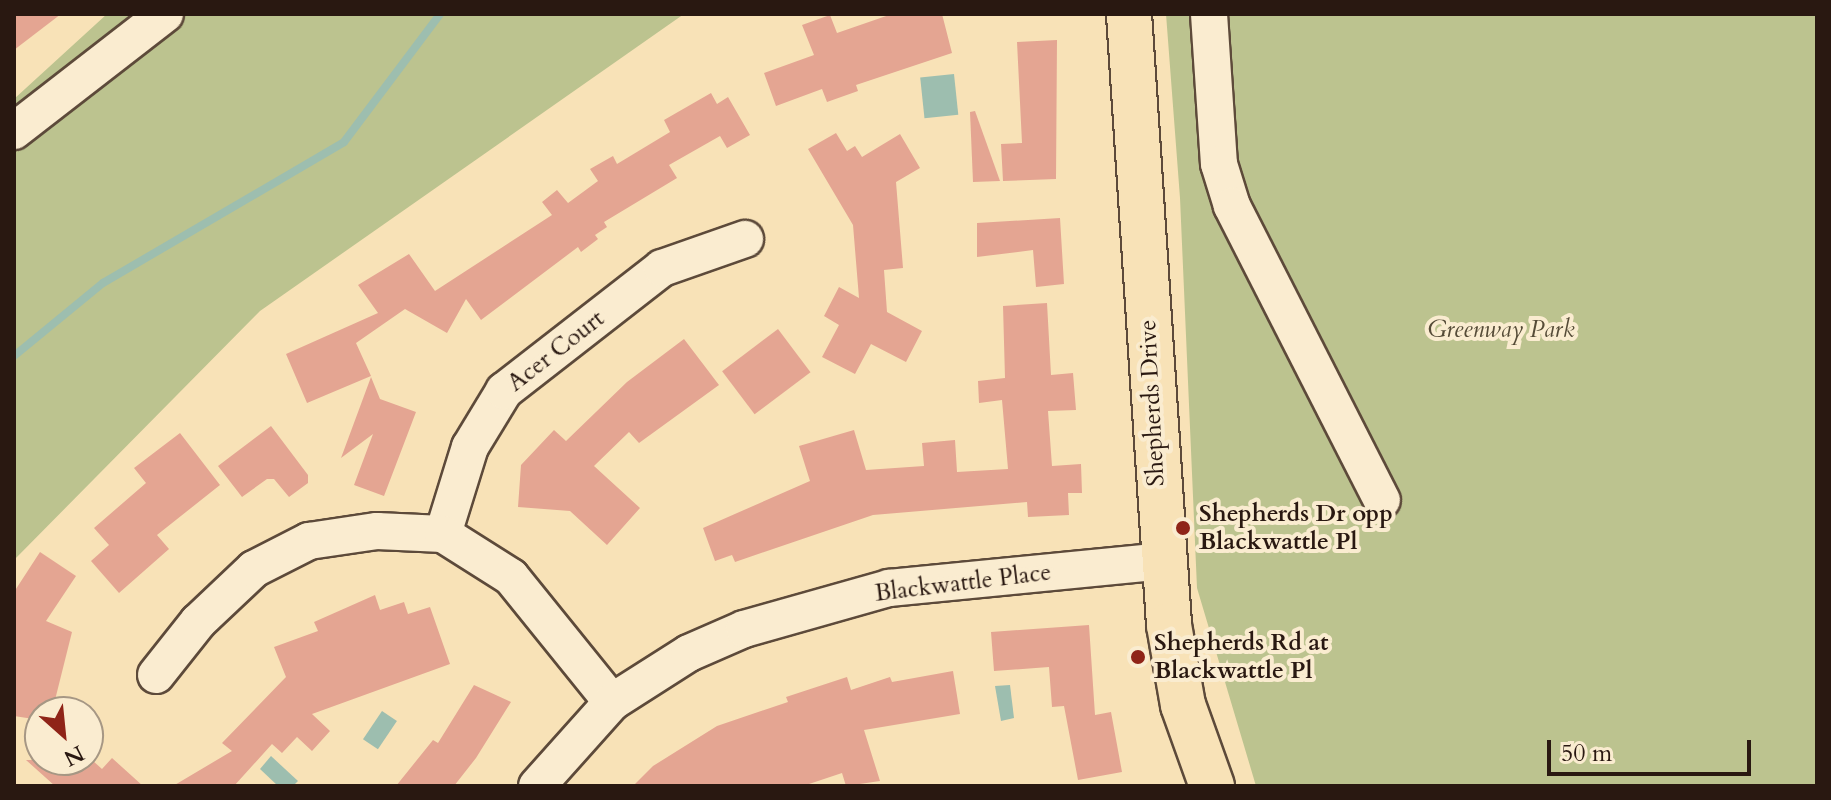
<!DOCTYPE html>
<style>
body{margin:0}
#map{position:relative;width:1831px;height:800px;overflow:hidden;background:#f8e2b7;font-family:Cardo,serif}
div>[style]{position:absolute}
.green>*{inset:0;background:#bcc38f}
.water>*{inset:0;background:#9dbeaf;transform-origin:0 0}
.stream>*{height:8px;margin:-4px;padding:0 4px;transform-origin:4px;border-radius:4px;background:#9dbeaf}
.building>*{inset:0;background:#e4a592;transform-origin:0 0}
.roads{filter:drop-shadow(2px 0 #5d4a3a) drop-shadow(-2px 0 #5d4a3a) drop-shadow(0 2px #5d4a3a) drop-shadow(0 -2px #5d4a3a)}
.minor>*{height:36px;margin:-18px;padding:0 18px;transform-origin:18px;border-radius:18px;background:#faecd0}
.major>*{height:44px;margin:-22px;padding:0 22px;transform-origin:22px;border-radius:22px;background:#f8e2b7}
.dots>*{width:22px;height:22px;translate:-50% -50%;box-sizing:border-box;border:4px solid #faecd0;border-radius:50%}
span{translate:-50% -50%;white-space:nowrap;text-align:center;line-height:1.15;-webkit-text-stroke:8px #faecd0;paint-order:stroke}
.park-label{font-size:24px;color:#554b37;font-style:italic}
.street-label{font-size:24px;color:#291811}
.poi-label{font-size:24px;color:#291811;font-weight:700}
.left{translate:0 -50%;text-align:left}
.frame{position:absolute;inset:0;border:16px solid #291811;pointer-events:none}
.north{position:absolute;left:24px;top:696px;width:80px;height:80px;box-sizing:border-box;background:#faecd0;border:2px solid #a69784;border-radius:50%;rotate:153deg;font-size:22px;font-weight:700;line-height:32px;text-align:center;color:#291811}
.north::after{content:'';display:block;margin:auto;width:28px;height:36px;background:#8f2418;clip-path:polygon(50% 0,100% 100%,50% 72%,0 100%)}
.scale{position:absolute;left:1547px;top:740px;width:204px;height:36px;box-sizing:border-box;border:4px solid #291811;border-top:0;padding-left:10px;font-size:24px;line-height:28px;white-space:nowrap;color:#291811;-webkit-text-stroke:6px #faecd0;paint-order:stroke}
</style>
<div id="map">
<div class="green">
<div style="clip-path:polygon(107px 14px,684px 14px,260px 311px,14px 560px,14px 99px)"></div>
<div style="clip-path:polygon(1166px 14px,1817px 14px,1817px 786px,1256px 786px,1197px 588px,1180px 198px)"></div>
</div>
<div class="water">
<div style="left:954px;top:74px;width:41px;height:34px;rotate:84deg"></div>
<div style="clip-path:polygon(1010px 685px,1014px 718px,1001px 721px,995px 686px)"></div>
<div style="left:382px;top:711px;width:18px;height:34px;rotate:34deg"></div>
<div style="clip-path:polygon(271px 756px,298px 781px,293px 786px,278px 786px,260px 769px)"></div>
</div>
<div class="stream">
<div style="left:14px;top:356px;width:115px;rotate:-39.4deg"></div>
<div style="left:103px;top:283px;width:279px;rotate:-30.3deg"></div>
<div style="left:344px;top:142px;width:160px;rotate:-53.1deg"></div>
</div>
<div class="building">
<div style="clip-path:polygon(14px 14px,61px 14px,14px 50px)"></div>
<div style="clip-path:polygon(892px 14px,942px 14px,952px 53px,856px 85px,858px 91px,827px 102px,822px 89px,776px 106px,764px 73px,814px 55px,802px 25px,830px 15px,837px 33px)"></div>
<div style="clip-path:polygon(1057px 40px,1056px 179px,1003px 181px,1001px 144px,1022px 143px,1017px 42px)"></div>
<div style="clip-path:polygon(711px 93px,717px 104px,728px 97px,750px 135px,727px 148px,720px 136px,669px 165px,677px 178px,604px 222px,607px 227px,595px 235px,598px 239px,581px 252px,578px 247px,481px 320px,466px 299px,447px 333px,405px 309px,356px 343px,371px 376px,307px 403px,286px 354px,378px 313px,358px 285px,409px 254px,435px 291px,552px 215px,542px 202px,557px 190px,568px 203px,598px 181px,590px 169px,613px 156px,617px 164px,670px 132px,664px 120px)"></div>
<div style="clip-path:polygon(975px 111px,1000px 181px,973px 182px,970px 112px)"></div>
<div style="clip-path:polygon(836px 133px,847px 151px,855px 146px,862px 157px,900px 134px,920px 168px,896px 182px,903px 268px,884px 270px,887px 312px,922px 331px,906px 362px,871px 344px,855px 374px,822px 357px,839px 325px,824px 316px,839px 287px,859px 298px,853px 225px,808px 149px)"></div>
<div style="clip-path:polygon(1060px 218px,1064px 284px,1036px 287px,1033px 250px,977px 257px,977px 223px)"></div>
<div style="clip-path:polygon(1047px 303px,1051px 375px,1073px 373px,1076px 410px,1048px 411px,1052px 466px,1081px 464px,1082px 493px,1068px 493px,1069px 515px,1028px 517px,1027px 502px,873px 515px,735px 562px,732px 555px,715px 561px,703px 528px,810px 481px,799px 446px,854px 430px,866px 470px,924px 466px,922px 443px,955px 440px,957px 472px,1008px 469px,1002px 400px,979px 403px,978px 381px,1005px 378px,1003px 306px)"></div>
<div style="left:778px;top:329px;width:54px;height:70px;rotate:53deg"></div>
<div style="clip-path:polygon(684px 339px,719px 385px,639px 443px,629px 432px,594px 466px,640px 508px,607px 545px,570px 511px,518px 507px,521px 465px,554px 430px,566px 441px,627px 382px)"></div>
<div style="clip-path:polygon(371px 377px,380px 399px,416px 412px,384px 496px,354px 485px,373px 434px,341px 458px)"></div>
<div style="clip-path:polygon(271px 426px,308px 475px,308px 483px,289px 497px,274px 479px,267px 479px,242px 497px,218px 466px)"></div>
<div style="clip-path:polygon(180px 433px,220px 485px,157px 535px,169px 549px,119px 593px,91px 561px,109px 545px,94px 528px,146px 483px,134px 468px)"></div>
<div style="clip-path:polygon(40px 552px,76px 576px,46px 621px,72px 632px,52px 712px,40px 712px,40px 720px,14px 716px,14px 592px)"></div>
<div style="clip-path:polygon(375px 595px,380px 610px,404px 602px,408px 614px,430px 607px,450px 664px,312px 714px,330px 731px,312px 751px,297px 737px,282px 753px,272px 744px,234px 786px,173px 786px,232px 751px,222px 743px,286px 677px,274px 647px,318px 631px,314px 622px)"></div>
<div style="clip-path:polygon(1089px 625px,1095px 715px,1111px 712px,1122px 772px,1078px 780px,1064px 706px,1052px 707px,1049px 667px,994px 671px,991px 632px)"></div>
<div style="clip-path:polygon(953px 671px,960px 714px,864px 730px,880px 781px,846px 786px,842px 773px,803px 786px,633px 786px,653px 766px,717px 726px,788px 702px,786px 697px,847px 677px,851px 690px,890px 677px,892px 682px)"></div>
<div style="clip-path:polygon(474px 685px,511px 702px,476px 758px,454px 786px,396px 786px,433px 740px,438px 743px)"></div>
<div style="clip-path:polygon(112px 758px,143px 786px,55px 786px,26px 760px,92px 760px,102px 769px)"></div>
</div>
<div class="roads">
<div class="minor">
<div style="left:1209px;top:14px;width:150px;rotate:86.2deg"></div>
<div style="left:1219px;top:164px;width:44px;rotate:72.8deg"></div>
<div style="left:1232px;top:206px;width:330px;rotate:63deg"></div>
<div style="left:14px;top:131px;width:191px;rotate:-37.8deg"></div>
<div style="left:443px;top:534px;width:91px;rotate:-72.8deg"></div>
<div style="left:470px;top:447px;width:66px;rotate:-58.7deg"></div>
<div style="left:504px;top:391px;width:200px;rotate:-37.9deg"></div>
<div style="left:662px;top:268px;width:88px;rotate:-19.3deg"></div>
<div style="left:156px;top:675px;width:68px;rotate:-51.6deg"></div>
<div style="left:198px;top:622px;width:77px;rotate:-43.4deg"></div>
<div style="left:254px;top:569px;width:62px;rotate:-27deg"></div>
<div style="left:309px;top:541px;width:69px;rotate:-8.4deg"></div>
<div style="left:377px;top:531px;width:66px;rotate:2.6deg"></div>
<div style="left:443px;top:534px;width:80px;rotate:32.3deg"></div>
<div style="left:511px;top:577px;width:161px;rotate:51.1deg"></div>
<div style="left:537px;top:786px;width:113px;rotate:-48.2deg"></div>
<div style="left:612px;top:702px;width:91px;rotate:-32.5deg"></div>
<div style="left:689px;top:653px;width:60px;rotate:-23.6deg"></div>
<div style="left:744px;top:629px;width:151px;rotate:-15.8deg"></div>
<div style="left:889px;top:588px;width:274px;rotate:-5.6deg"></div>
</div>
<div class="major">
<div style="left:1129px;top:14px;width:612px;rotate:86.25deg"></div>
<div style="left:1169px;top:625px;width:81px;rotate:80.1deg"></div>
<div style="left:1183px;top:705px;width:86px;rotate:70.3deg"></div>
</div>
</div>
<div class="dots">
<div style="left:1183px;top:528px;background:#8f2418"></div>
<div style="left:1138px;top:657px;background:#8f2418"></div>
</div>
<div class="park-label">
<span style="left:1501px;top:330px">Greenway Park</span>
</div>
<div class="street-label">
<span style="left:556px;top:351px;rotate:-38deg">Acer Court</span>
<span style="left:1152px;top:403px;rotate:-93deg">Shepherds Drive</span>
<span style="left:963px;top:583px;rotate:-7deg">Blackwattle Place</span>
</div>
<div class="poi-label">
<span class="left" style="left:1199px;top:528px">Shepherds Dr opp<br>Blackwattle Pl</span>
<span class="left" style="left:1154px;top:657px">Shepherds Rd at<br>Blackwattle Pl</span>
</div>
<div class="frame"></div>
<div class="north">N</div>
<div class="scale">50 m</div>
</div>
